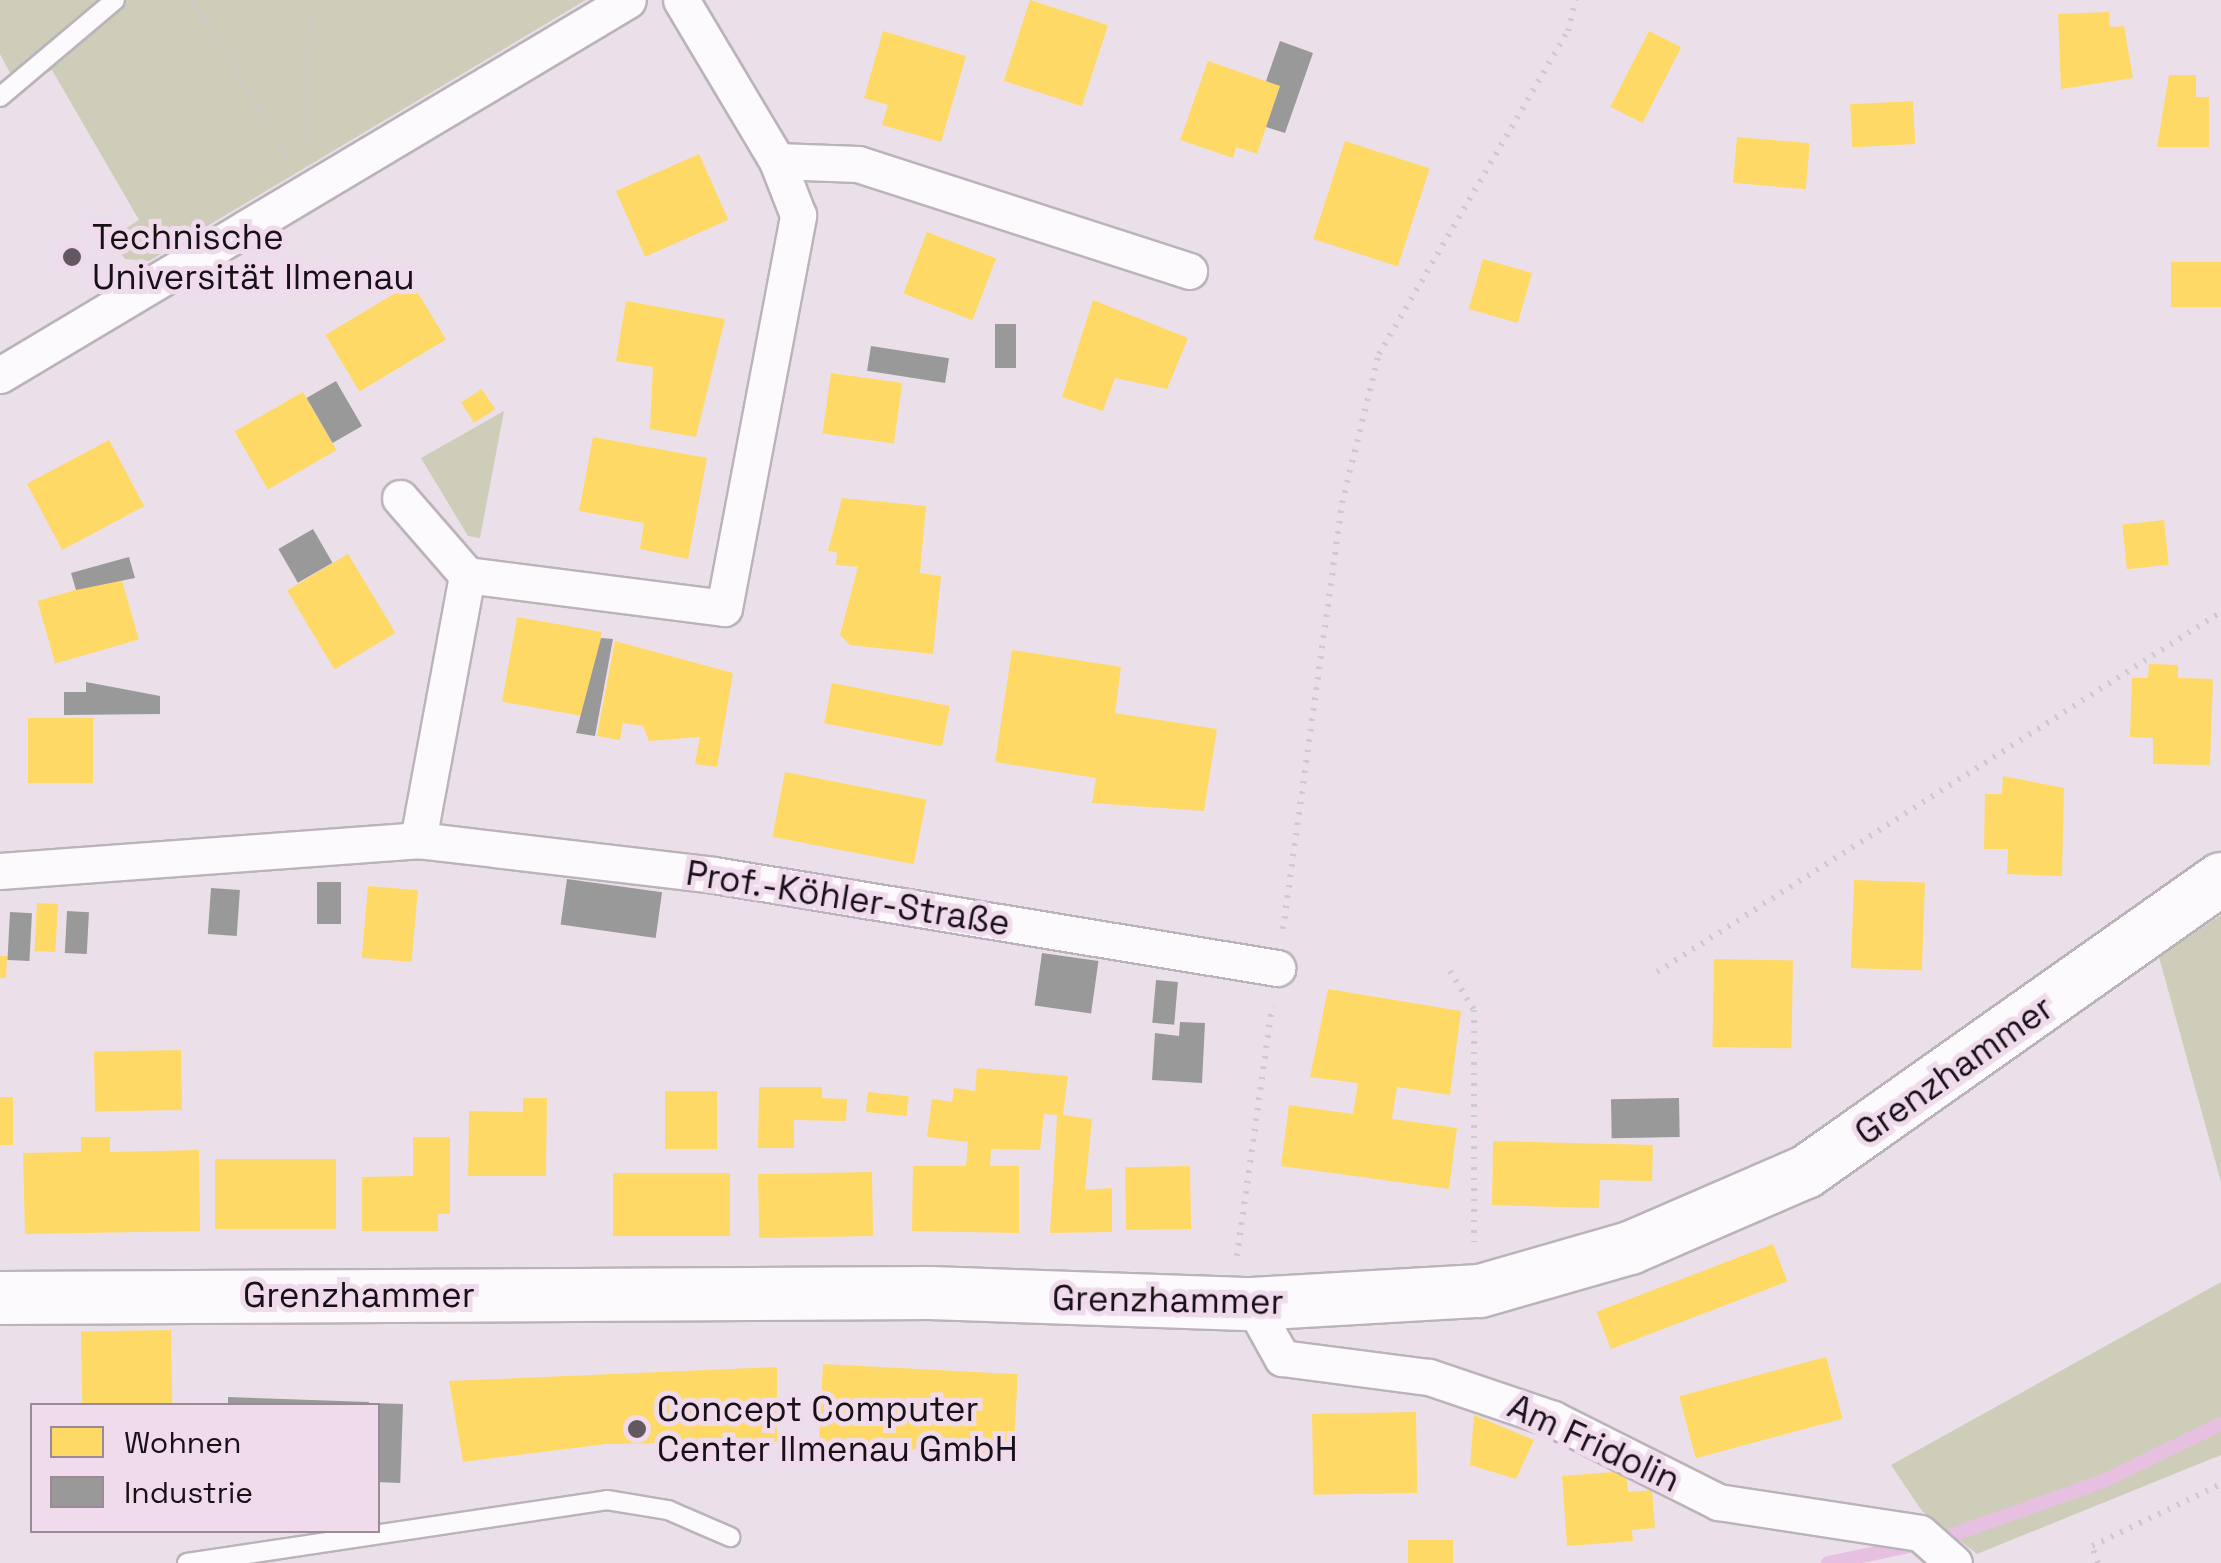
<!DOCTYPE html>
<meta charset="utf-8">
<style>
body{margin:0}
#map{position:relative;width:2221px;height:1563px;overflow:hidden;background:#ebe0e9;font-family:"Space Grotesk",sans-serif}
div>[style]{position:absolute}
.green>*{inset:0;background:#cecdb9}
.homes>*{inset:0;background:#ffd966;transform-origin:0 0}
.industry>*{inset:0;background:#999;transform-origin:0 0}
.stream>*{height:14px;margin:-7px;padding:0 7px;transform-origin:7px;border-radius:7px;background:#e7c0e1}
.path>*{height:6px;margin-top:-3px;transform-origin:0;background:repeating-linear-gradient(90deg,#cdcbcd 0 2.5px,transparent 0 10.5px)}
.roads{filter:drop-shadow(2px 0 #bbb3ba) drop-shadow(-2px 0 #bbb3ba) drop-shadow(0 2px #bbb3ba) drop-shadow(0 -2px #bbb3ba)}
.service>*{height:18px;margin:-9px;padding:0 9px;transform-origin:9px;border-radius:9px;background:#fcfafc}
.minor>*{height:35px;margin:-17.5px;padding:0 17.5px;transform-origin:17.5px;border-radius:17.5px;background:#fcfafc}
.secondary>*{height:52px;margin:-26px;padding:0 26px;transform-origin:26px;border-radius:26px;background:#fcfafc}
.dots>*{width:28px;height:28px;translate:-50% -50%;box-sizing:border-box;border:5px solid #f0dbec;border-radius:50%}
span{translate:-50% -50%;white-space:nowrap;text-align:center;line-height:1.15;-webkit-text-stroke:10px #f0dbec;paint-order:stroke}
.poi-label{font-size:35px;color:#171015}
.left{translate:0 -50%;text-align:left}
.street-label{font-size:35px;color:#171015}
.legend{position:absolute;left:30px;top:1403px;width:350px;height:130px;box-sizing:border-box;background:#f0dbec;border:2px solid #998a96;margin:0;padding:12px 18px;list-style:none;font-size:30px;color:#171015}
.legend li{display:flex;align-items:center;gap:20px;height:50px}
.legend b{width:50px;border:2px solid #998a96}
</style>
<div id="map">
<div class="green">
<div style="clip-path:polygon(0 0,586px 0,149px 261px,125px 259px,109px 239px,139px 220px,52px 70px,18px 88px,0 54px)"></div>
<div style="clip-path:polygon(504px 411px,480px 538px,468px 536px,421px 458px)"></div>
<div style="clip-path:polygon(2221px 915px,2221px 1182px,2159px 957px)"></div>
<div style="clip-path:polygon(2221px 1282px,2221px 1455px,1977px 1554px,1922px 1511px,1891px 1465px)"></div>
</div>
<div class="homes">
<div style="left:1030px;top:0;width:82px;height:85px;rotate:18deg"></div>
<div style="clip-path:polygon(2109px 12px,2110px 27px,2124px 26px,2133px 78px,2061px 89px,2058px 14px)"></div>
<div style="clip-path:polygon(883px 31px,966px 56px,941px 142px,882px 125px,888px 105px,864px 98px)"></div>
<div style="left:1649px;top:31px;width:36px;height:85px;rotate:27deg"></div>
<div style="clip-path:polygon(1208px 61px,1280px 86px,1257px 154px,1236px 147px,1233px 158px,1180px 140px)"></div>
<div style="clip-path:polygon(2169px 75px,2196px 75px,2196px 97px,2209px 97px,2209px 147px,2157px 147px)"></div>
<div style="left:1913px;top:101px;width:43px;height:63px;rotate:87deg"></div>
<div style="left:1737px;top:137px;width:73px;height:46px;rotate:5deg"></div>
<div style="left:1345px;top:141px;width:89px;height:103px;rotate:18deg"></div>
<div style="left:699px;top:154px;width:72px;height:91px;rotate:66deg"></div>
<div style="left:927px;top:232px;width:74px;height:66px;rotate:21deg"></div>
<div style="left:1483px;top:259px;width:51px;height:52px;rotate:16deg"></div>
<div style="left:2171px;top:262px;width:50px;height:45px"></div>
<div style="left:412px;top:283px;width:66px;height:101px;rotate:59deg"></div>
<div style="clip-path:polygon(1093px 300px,1188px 338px,1167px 389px,1115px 378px,1103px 411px,1062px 397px)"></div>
<div style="clip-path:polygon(626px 301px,725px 319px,696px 437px,650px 429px,653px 367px,616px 361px)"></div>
<div style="left:831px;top:373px;width:72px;height:61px;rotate:8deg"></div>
<div style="left:482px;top:389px;width:24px;height:25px;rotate:57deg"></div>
<div style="left:303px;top:392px;width:67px;height:79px;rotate:60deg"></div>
<div style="clip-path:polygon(593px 437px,707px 458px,688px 559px,640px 549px,644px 523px,579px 511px)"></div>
<div style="left:109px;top:440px;width:75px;height:93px;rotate:62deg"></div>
<div style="clip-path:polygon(842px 498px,926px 506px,920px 573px,941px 576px,933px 654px,850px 645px,840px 635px,858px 567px,836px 565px,837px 552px,828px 551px)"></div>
<div style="left:2164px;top:520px;width:45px;height:42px;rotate:84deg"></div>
<div style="left:348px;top:554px;width:92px;height:71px;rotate:59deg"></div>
<div style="left:121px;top:577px;width:65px;height:87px;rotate:74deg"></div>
<div style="left:517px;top:617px;width:86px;height:86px;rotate:10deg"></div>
<div style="clip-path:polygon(615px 641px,733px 673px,717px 767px,695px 764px,700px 737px,649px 741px,643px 726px,623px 723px,620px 740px,597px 736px)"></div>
<div style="clip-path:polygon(1012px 650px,1121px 667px,1115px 713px,1217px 729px,1204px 811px,1092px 803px,1096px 778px,995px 762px)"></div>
<div style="clip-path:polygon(2149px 664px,2178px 665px,2178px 678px,2213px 679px,2210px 765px,2153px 764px,2153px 738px,2130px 737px,2132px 678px,2148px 678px)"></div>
<div style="left:832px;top:683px;width:120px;height:41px;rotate:11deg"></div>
<div style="left:28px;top:718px;width:65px;height:65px"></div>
<div style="left:785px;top:772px;width:144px;height:66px;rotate:11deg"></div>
<div style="clip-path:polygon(2003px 776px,2064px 788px,2062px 876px,2007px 874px,2008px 849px,1984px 849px,1985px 794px,2002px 794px)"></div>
<div style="left:1854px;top:880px;width:71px;height:88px;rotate:2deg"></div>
<div style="left:368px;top:886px;width:50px;height:72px;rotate:5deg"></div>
<div style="left:37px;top:903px;width:21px;height:48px;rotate:3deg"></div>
<div style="clip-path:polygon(0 956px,7px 956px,6px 978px,0 978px)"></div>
<div style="left:1714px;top:959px;width:79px;height:88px;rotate:1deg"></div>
<div style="clip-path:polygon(1328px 989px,1461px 1011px,1450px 1095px,1397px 1087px,1392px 1119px,1457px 1128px,1449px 1189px,1281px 1166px,1289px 1105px,1353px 1114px,1358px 1083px,1310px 1077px)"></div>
<div style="left:181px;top:1050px;width:60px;height:87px;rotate:89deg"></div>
<div style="clip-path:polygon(977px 1068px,1068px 1076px,1063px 1115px,1092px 1119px,1085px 1190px,1112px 1188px,1112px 1232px,1050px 1233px,1057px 1115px,1044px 1114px,1040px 1150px,991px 1149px,990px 1166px,1019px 1166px,1019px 1233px,912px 1231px,913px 1166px,966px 1166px,968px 1142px,927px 1137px,932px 1099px,952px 1102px,954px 1088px,975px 1091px)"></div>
<div style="clip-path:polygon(759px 1087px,822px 1087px,822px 1098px,847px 1099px,846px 1121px,794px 1120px,794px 1148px,758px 1148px)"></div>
<div style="left:665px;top:1091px;width:52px;height:58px"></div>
<div style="left:868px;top:1092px;width:41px;height:20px;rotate:6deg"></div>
<div style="left:0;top:1097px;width:13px;height:48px"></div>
<div style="clip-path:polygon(523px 1098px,547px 1098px,546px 1176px,468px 1176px,469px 1111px,523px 1112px)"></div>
<div style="clip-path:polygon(81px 1137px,110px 1137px,110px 1152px,199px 1150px,200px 1231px,25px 1234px,23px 1153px,81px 1152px)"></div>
<div style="clip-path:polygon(413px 1137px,450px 1137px,450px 1214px,438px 1214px,438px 1231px,362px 1231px,362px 1177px,413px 1176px)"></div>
<div style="clip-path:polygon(1493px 1141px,1653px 1145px,1652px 1181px,1600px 1180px,1599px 1208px,1492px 1205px)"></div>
<div style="left:215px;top:1159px;width:121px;height:70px"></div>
<div style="left:1190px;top:1166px;width:63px;height:65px;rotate:89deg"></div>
<div style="left:872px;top:1172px;width:64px;height:114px;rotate:89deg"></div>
<div style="left:613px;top:1173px;width:117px;height:63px"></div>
<div style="left:1773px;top:1244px;width:40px;height:189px;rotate:69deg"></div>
<div style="left:171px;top:1330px;width:76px;height:90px;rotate:89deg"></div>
<div style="left:1826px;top:1357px;width:64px;height:152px;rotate:75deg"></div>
<div style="left:823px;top:1364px;width:195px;height:81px;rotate:3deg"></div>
<div style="clip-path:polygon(777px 1367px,777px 1442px,606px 1444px,463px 1462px,449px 1381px)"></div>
<div style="left:1416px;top:1412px;width:81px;height:104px;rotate:89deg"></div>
<div style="clip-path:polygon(1474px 1415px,1534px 1440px,1516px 1479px,1470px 1465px)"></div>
<div style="clip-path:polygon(1626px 1471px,1628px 1492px,1652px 1490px,1655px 1528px,1632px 1530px,1633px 1541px,1567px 1546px,1562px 1476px)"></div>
<div style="left:1408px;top:1540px;width:45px;height:23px"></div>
</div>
<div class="industry">
<div style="clip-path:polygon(1280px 41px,1313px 53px,1285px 133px,1266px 127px,1280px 86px,1266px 81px)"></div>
<div style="left:995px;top:324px;width:21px;height:44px"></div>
<div style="left:871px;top:346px;width:79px;height:25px;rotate:9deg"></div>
<div style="left:336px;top:381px;width:52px;height:34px;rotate:60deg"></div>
<div style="left:313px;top:529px;width:39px;height:40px;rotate:60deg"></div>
<div style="clip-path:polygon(129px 557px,135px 578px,76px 590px,71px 573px)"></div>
<div style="clip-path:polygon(601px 638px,613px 639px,595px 736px,576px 733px)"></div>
<div style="clip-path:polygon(86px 682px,160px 696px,160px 714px,64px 715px,64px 692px,86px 692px)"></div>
<div style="left:567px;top:879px;width:96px;height:46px;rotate:8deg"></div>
<div style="left:317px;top:882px;width:24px;height:42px"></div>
<div style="left:211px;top:888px;width:29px;height:46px;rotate:4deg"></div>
<div style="left:67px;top:911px;width:22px;height:42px;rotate:3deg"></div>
<div style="left:10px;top:912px;width:22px;height:48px;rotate:3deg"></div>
<div style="left:1042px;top:953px;width:57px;height:53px;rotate:8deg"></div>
<div style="left:1156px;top:980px;width:22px;height:43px;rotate:5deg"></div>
<div style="clip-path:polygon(1180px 1022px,1205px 1023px,1202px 1083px,1152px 1080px,1155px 1033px,1179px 1036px)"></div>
<div style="left:1679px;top:1098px;width:39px;height:68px;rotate:89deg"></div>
<div style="clip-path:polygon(228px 1397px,369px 1402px,369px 1406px,228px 1406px)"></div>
<div style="left:403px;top:1404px;width:79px;height:25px;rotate:92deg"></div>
</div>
<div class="stream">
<div style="left:1828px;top:1563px;width:112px;rotate:-11.8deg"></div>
<div style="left:1938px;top:1540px;width:173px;rotate:-19.6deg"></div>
<div style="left:2101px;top:1482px;width:133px;rotate:-25.8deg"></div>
</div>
<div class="path">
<div style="left:193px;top:0;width:184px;rotate:58.8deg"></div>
<div style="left:308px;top:144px;width:144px;rotate:-89.2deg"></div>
<div style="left:1283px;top:929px;width:430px;rotate:-82.1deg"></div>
<div style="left:1342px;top:503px;width:154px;rotate:-76.1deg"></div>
<div style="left:1379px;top:354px;width:374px;rotate:-59.7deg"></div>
<div style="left:1568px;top:31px;width:32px;rotate:-76deg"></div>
<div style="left:1450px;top:971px;width:46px;rotate:58.4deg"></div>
<div style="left:1474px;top:1010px;width:232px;rotate:90deg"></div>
<div style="left:1657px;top:972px;width:669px;rotate:-32.55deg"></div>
<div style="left:1237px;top:1256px;width:252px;rotate:-82deg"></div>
<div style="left:2098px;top:1563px;width:18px;rotate:-109deg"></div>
<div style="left:2092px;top:1546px;width:143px;rotate:-25.7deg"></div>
</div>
<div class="roads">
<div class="service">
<div style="left:0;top:97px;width:150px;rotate:-40.1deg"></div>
<div style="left:187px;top:1563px;width:425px;rotate:-8.5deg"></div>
<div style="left:607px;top:1500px;width:62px;rotate:9.3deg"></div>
<div style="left:668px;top:1510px;width:68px;rotate:23.5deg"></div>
</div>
<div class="minor">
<div style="left:777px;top:161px;width:81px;rotate:2.1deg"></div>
<div style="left:858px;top:164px;width:348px;rotate:17.9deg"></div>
<div style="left:0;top:375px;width:731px;rotate:-30.84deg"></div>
<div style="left:400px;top:498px;width:102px;rotate:49deg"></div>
<div style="left:418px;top:840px;width:298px;rotate:6.7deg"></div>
<div style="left:714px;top:875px;width:571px;rotate:9.38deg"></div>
<div style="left:0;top:871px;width:419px;rotate:-4.2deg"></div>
<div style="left:418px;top:840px;width:269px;rotate:-79.5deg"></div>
<div style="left:467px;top:575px;width:259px;rotate:7.3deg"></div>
<div style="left:724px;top:608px;width:400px;rotate:-79.3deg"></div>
<div style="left:798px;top:215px;width:58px;rotate:-111.3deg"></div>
<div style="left:777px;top:161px;width:187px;rotate:-120.8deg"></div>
<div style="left:1252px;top:1304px;width:62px;rotate:60.9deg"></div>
<div style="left:1282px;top:1358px;width:148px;rotate:7.4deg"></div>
<div style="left:1429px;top:1377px;width:131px;rotate:18.7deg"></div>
<div style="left:1553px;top:1419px;width:185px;rotate:26.7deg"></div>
<div style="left:1718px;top:1502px;width:204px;rotate:8.7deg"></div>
<div style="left:1920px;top:1533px;width:45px;rotate:41.4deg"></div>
</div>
<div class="secondary">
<div style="left:0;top:1298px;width:930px;rotate:-0.31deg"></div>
<div style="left:930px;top:1293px;width:322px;rotate:2deg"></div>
<div style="left:1252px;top:1304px;width:228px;rotate:-3.3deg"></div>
<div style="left:1480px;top:1291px;width:156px;rotate:-16deg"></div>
<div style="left:1630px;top:1248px;width:192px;rotate:-23.4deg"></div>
<div style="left:1806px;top:1172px;width:508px;rotate:-35.22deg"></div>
</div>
</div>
<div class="dots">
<div style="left:72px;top:257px;background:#61595f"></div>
<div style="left:637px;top:1429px;background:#61595f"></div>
</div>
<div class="poi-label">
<span class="left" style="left:92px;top:257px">Technische<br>Universität Ilmenau</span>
<span class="left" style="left:657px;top:1429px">Concept Computer<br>Center Ilmenau GmbH</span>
</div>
<div class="street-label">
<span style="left:848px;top:898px;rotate:9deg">Prof.-Köhler-Straße</span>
<span style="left:1954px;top:1070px;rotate:-35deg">Grenzhammer</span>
<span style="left:359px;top:1295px">Grenzhammer</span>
<span style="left:1168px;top:1300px;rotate:1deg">Grenzhammer</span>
<span style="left:1594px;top:1443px;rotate:25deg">Am Fridolin</span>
</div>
<ul class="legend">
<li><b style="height:28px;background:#ffd966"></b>Wohnen</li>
<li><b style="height:28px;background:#999"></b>Industrie</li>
</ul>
</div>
